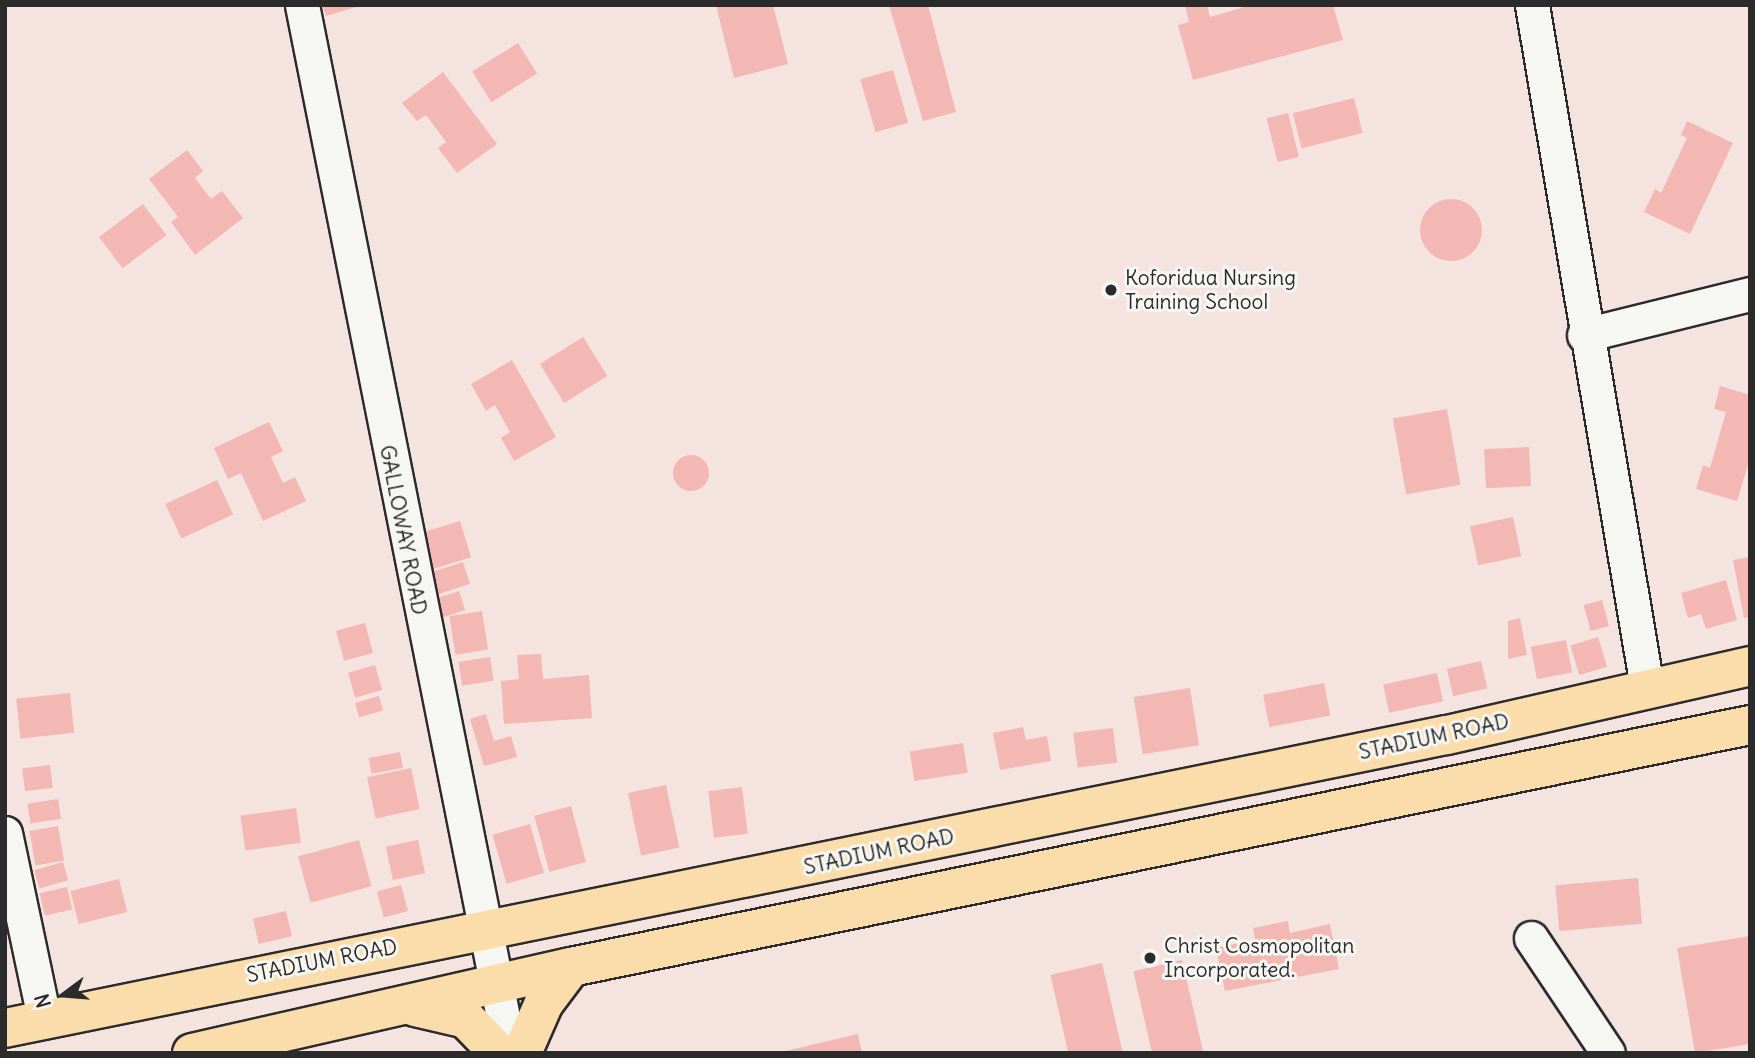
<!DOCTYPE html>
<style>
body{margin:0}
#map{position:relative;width:1755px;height:1058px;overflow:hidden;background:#f5e3df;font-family:Delius,sans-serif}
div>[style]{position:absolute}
.building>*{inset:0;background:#f3b8b3;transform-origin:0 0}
.round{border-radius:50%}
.roads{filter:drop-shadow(2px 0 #2b2b2b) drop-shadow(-2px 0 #2b2b2b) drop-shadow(0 2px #2b2b2b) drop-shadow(0 -2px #2b2b2b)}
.minor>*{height:33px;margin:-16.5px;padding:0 16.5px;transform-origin:16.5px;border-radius:16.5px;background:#f6f6f2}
.major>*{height:38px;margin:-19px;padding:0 19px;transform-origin:19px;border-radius:19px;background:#fbddab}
.dots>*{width:19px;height:19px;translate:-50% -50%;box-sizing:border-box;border:4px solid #f6f6f2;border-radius:50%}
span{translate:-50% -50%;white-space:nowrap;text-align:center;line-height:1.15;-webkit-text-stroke:6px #f6f6f2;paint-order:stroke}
.poi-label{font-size:21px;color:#2b2b2b}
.left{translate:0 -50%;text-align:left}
.street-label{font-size:21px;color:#2b2b2b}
.frame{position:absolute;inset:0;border:7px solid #2b2b2b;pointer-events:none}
.north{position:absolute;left:28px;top:960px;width:70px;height:70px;-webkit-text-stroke:5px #f6f6f2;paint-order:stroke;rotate:254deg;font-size:19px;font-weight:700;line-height:28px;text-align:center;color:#2b2b2b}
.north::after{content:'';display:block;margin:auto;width:24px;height:32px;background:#2b2b2b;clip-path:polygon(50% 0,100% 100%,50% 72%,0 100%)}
</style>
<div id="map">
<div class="building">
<div style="clip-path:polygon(322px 5px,360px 5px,360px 6px,326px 16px)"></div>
<div style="clip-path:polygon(716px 5px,773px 5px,788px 64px,734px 78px)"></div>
<div style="clip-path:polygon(889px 5px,928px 5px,956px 112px,923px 121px)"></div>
<div style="clip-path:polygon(1185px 5px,1207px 5px,1210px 17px,1252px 5px,1333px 5px,1343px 40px,1193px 80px,1178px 25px,1189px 22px)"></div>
<div style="left:518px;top:43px;width:36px;height:54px;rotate:58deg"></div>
<div style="left:893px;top:70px;width:55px;height:34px;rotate:74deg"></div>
<div style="clip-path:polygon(443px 72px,497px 144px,457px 173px,438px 148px,446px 142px,426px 115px,417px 121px,402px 103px)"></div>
<div style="left:1354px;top:98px;width:36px;height:63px;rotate:76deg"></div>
<div style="left:1288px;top:113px;width:45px;height:22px;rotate:76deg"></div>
<div style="clip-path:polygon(1687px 121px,1733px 143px,1690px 234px,1644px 212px,1655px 189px,1661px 193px,1687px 138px,1681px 135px)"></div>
<div style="clip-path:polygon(187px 150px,203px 171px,195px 178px,211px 199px,222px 191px,243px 218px,195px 255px,171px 222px,178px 217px,149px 179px)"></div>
<div class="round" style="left:1420px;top:199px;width:62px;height:62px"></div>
<div style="left:143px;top:204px;width:39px;height:55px;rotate:53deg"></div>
<div style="left:583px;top:337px;width:46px;height:51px;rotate:58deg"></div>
<div style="clip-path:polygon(512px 360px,556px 437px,514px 461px,501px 438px,510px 432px,495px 405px,486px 411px,471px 384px)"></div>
<div style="clip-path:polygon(1720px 386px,1750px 395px,1750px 458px,1737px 501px,1696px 489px,1703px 465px,1710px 468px,1726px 412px,1714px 409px)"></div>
<div style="left:1447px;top:409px;width:77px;height:55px;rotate:80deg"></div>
<div style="clip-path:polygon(269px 422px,283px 451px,271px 457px,283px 483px,295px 477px,306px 501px,263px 521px,241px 473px,228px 479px,214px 448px)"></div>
<div style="left:1529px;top:447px;width:39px;height:45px;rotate:87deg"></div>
<div class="round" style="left:673px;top:455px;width:36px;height:36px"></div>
<div style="left:217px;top:480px;width:38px;height:57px;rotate:65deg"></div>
<div style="left:1513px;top:517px;width:40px;height:44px;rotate:78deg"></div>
<div style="left:460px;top:521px;width:38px;height:41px;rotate:73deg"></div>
<div style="clip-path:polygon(1750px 557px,1750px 617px,1744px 618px,1733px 560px)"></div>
<div style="left:463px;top:562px;width:23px;height:34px;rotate:72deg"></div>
<div style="clip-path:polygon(1726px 580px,1737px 620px,1706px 629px,1701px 614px,1688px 618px,1681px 593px)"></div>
<div style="left:459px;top:591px;width:20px;height:23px;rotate:72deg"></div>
<div style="left:1602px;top:600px;width:27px;height:19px;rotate:75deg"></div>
<div style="left:482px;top:611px;width:39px;height:33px;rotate:81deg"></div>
<div style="clip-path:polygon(1520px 618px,1527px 655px,1508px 659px,1508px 621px)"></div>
<div style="left:365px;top:623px;width:31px;height:30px;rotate:75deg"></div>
<div style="left:1598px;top:637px;width:31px;height:29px;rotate:73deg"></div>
<div style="left:1566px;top:640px;width:33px;height:36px;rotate:79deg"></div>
<div style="clip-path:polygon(541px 654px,543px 679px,589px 675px,592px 718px,504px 724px,501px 681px,519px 679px,517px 655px)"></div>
<div style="left:490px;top:657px;width:24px;height:32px;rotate:81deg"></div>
<div style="left:1481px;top:661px;width:28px;height:35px;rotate:77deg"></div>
<div style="left:375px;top:665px;width:26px;height:28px;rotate:74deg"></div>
<div style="left:1437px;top:673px;width:29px;height:55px;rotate:78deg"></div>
<div style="left:1324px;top:683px;width:33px;height:62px;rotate:79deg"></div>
<div style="left:1190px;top:688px;width:58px;height:57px;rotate:81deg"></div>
<div style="left:70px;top:693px;width:40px;height:54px;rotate:84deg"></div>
<div style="left:379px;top:696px;width:15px;height:25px;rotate:74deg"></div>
<div style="clip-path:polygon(486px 714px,494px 741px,511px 736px,517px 757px,484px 766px,470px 719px)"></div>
<div style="clip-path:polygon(1023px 727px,1026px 740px,1047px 736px,1051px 761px,1000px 770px,993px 733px)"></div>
<div style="left:1113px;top:728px;width:35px;height:40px;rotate:83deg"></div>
<div style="left:963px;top:743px;width:30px;height:54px;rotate:81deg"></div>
<div style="left:400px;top:752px;width:16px;height:32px;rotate:79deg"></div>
<div style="left:50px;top:765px;width:23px;height:28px;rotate:83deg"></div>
<div style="left:411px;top:768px;width:42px;height:45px;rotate:78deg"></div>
<div style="left:666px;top:785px;width:64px;height:39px;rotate:78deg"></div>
<div style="left:742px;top:787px;width:47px;height:34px;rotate:83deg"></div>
<div style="left:58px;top:799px;width:20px;height:31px;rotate:81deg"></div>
<div style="left:571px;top:806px;width:58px;height:38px;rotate:75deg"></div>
<div style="left:296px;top:808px;width:35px;height:56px;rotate:82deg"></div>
<div style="left:530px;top:824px;width:51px;height:39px;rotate:74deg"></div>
<div style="left:58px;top:826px;width:35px;height:29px;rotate:80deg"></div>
<div style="left:359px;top:840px;width:48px;height:63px;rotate:75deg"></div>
<div style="left:418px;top:840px;width:34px;height:33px;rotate:78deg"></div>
<div style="left:63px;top:862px;width:19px;height:30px;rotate:74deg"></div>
<div style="left:1638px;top:878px;width:46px;height:83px;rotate:85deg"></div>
<div style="left:119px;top:879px;width:34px;height:50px;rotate:76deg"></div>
<div style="left:401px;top:885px;width:27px;height:25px;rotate:75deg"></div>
<div style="left:67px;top:887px;width:23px;height:28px;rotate:77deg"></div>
<div style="left:286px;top:911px;width:26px;height:34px;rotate:77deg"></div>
<div style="clip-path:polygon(1288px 921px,1290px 933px,1330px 924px,1339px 969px,1225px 991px,1216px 948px,1255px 940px,1253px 928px)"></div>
<div style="clip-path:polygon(1750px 936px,1750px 1044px,1695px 1053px,1677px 948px)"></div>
<div style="left:1182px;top:960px;width:96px;height:50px;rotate:77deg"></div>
<div style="left:1102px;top:963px;width:92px;height:53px;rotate:77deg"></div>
<div style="clip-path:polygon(858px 1034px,862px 1053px,781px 1053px,781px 1052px)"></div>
</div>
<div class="roads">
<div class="minor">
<div style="left:302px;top:5px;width:1068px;rotate:78.77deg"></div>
<div style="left:1532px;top:5px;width:692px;rotate:80.43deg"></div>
<div style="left:1584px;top:335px;width:171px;rotate:-13.9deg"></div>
<div style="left:5px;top:833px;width:189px;rotate:78.1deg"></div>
<div style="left:1531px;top:938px;width:138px;rotate:56.2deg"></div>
</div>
<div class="major">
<div style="left:415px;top:1007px;width:52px;rotate:13.2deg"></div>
<div style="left:466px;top:1019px;width:47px;rotate:45.9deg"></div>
<div style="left:5px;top:1028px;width:1471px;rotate:-11.49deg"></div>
<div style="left:1447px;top:735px;width:311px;rotate:-12.8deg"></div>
<div style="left:192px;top:1053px;width:389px;rotate:-12.8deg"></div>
<div style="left:571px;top:967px;width:1204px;rotate:-11.6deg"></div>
<div style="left:522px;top:1053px;width:55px;rotate:-66.3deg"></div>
<div style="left:544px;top:1003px;width:45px;rotate:-53.1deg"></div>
</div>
</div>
<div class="dots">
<div style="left:1111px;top:290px;background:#2b2b2b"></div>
<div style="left:1150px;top:958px;background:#2b2b2b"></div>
</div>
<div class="poi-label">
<span class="left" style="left:1125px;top:290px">Koforidua Nursing<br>Training School</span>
<span class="left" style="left:1164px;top:958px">Christ Cosmopolitan<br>Incorporated.</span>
</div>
<div class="street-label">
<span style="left:403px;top:530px;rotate:79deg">GALLOWAY ROAD</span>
<span style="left:1434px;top:737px;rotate:-12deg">STADIUM ROAD</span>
<span style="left:879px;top:852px;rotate:-12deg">STADIUM ROAD</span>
<span style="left:322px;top:961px;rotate:-11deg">STADIUM ROAD</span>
</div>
<div class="frame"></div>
<div class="north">N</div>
</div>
